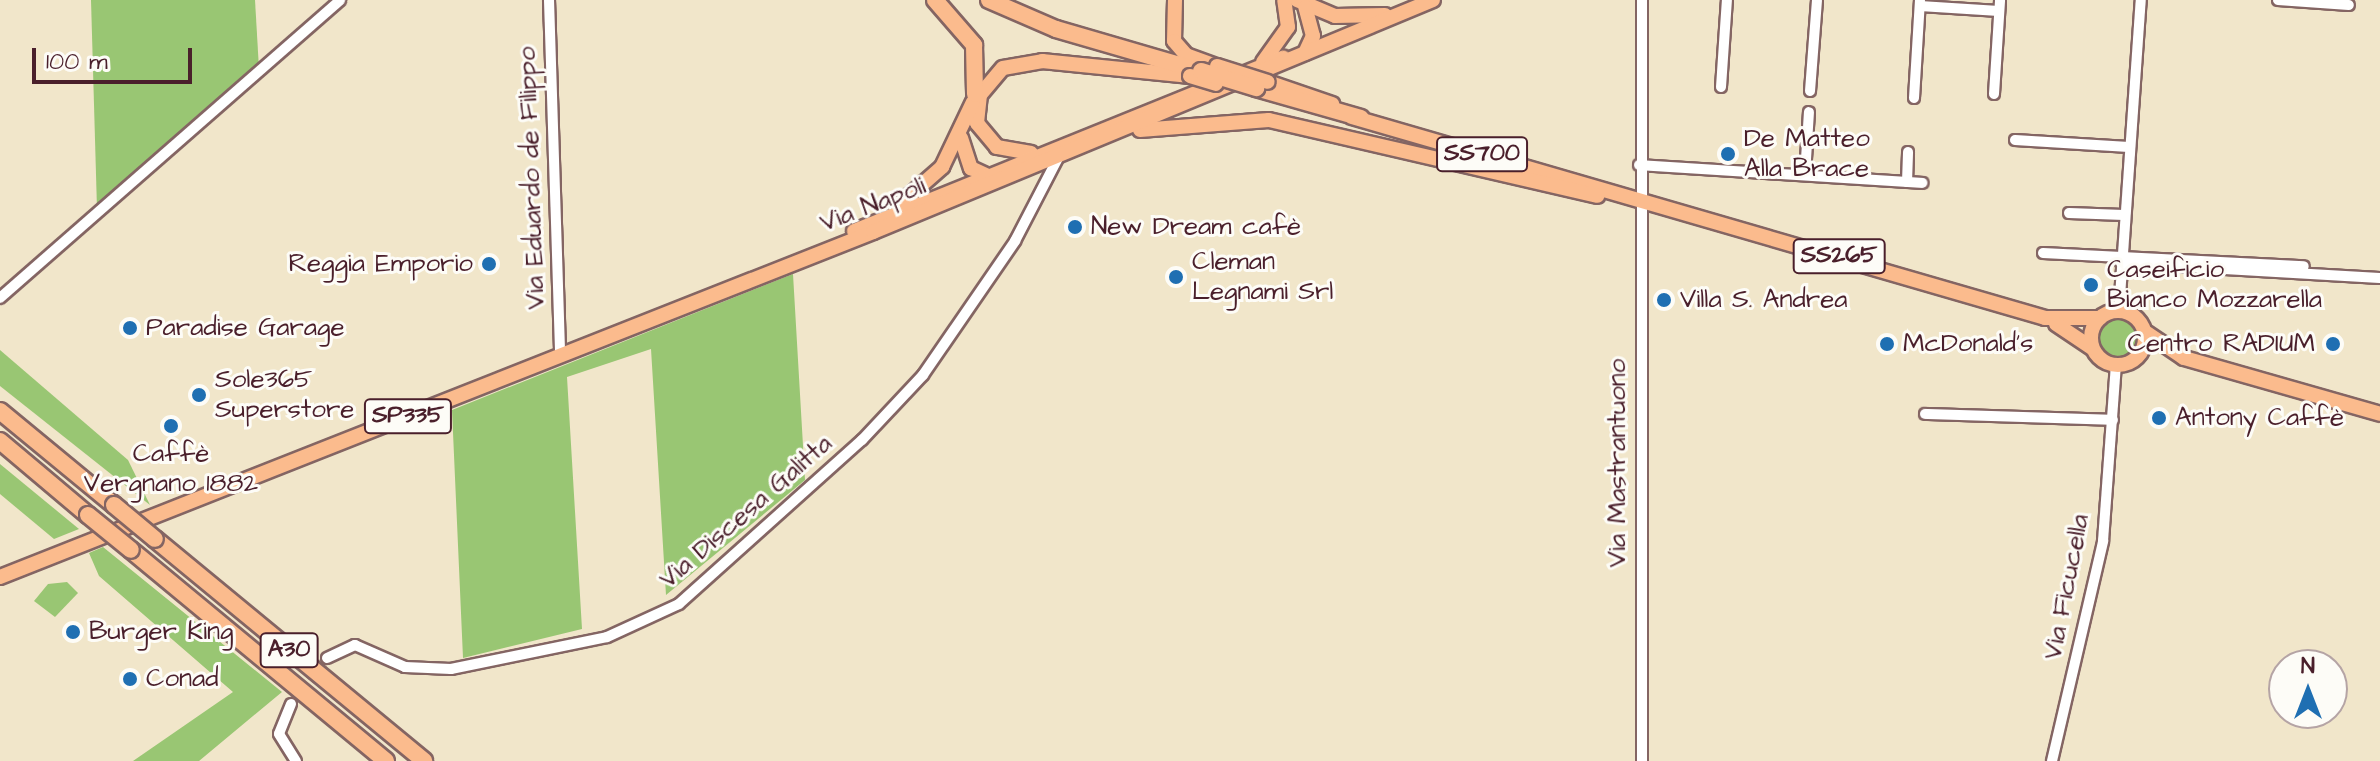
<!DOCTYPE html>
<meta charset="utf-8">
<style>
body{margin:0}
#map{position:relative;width:2380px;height:761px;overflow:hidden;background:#f1e6ca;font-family:"Architects Daughter",sans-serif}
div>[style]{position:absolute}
.green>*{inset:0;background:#99c673}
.round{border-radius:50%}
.minor-tunnel>*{height:10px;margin-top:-5px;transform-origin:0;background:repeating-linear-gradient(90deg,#d0beaa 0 10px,transparent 0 15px)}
.roads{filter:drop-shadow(2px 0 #846563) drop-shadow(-2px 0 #846563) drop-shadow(0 2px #846563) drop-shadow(0 -2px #846563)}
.minor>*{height:10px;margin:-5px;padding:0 5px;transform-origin:5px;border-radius:5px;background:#fff}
.major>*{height:14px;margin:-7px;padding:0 7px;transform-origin:7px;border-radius:7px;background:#fbbb8d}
.major>.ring{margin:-7px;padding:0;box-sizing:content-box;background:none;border:14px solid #fbbb8d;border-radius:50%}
.highway>*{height:16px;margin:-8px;padding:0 8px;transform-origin:8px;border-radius:8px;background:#fbbb8d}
.bridges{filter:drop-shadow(2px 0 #846563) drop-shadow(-2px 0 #846563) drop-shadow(0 2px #846563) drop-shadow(0 -2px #846563)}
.major-bridge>*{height:14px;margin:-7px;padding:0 7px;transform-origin:7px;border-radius:7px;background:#fbbb8d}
.highway-bridge>*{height:16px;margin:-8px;padding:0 8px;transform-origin:8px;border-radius:8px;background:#fbbb8d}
.dots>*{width:22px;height:22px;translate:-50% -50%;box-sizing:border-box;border:4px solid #fdfcf7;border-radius:50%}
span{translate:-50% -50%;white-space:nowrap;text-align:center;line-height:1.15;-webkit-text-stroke:6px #fdfcf7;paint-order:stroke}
.shield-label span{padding:2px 6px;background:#fdfcf7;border:2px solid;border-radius:6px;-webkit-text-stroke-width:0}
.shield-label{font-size:24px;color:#4a1f2b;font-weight:700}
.poi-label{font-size:26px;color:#4a1f2b}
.left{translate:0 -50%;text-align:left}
.right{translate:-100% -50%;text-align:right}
.street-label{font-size:26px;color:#4a1f2b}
.north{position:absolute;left:2268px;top:649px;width:80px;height:80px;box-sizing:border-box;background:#fdfcf7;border:2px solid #b5a4a5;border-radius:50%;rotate:0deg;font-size:22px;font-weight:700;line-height:32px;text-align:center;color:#4a1f2b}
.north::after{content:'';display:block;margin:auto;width:28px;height:36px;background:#1f6fb2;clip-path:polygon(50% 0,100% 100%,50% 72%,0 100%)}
.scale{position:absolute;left:32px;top:48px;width:160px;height:36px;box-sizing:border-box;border:4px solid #4a1f2b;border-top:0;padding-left:10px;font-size:24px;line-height:28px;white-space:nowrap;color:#4a1f2b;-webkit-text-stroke:6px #fdfcf7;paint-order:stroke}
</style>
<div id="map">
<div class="green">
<div style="clip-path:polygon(91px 0,255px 0,259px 69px,97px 209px)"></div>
<div style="clip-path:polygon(793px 274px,805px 480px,666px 595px,651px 349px,567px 377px,582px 629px,463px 658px,452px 410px)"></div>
<div class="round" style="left:2095px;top:317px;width:44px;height:44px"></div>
<div style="clip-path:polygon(0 350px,128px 460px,150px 505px,0 386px)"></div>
<div style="clip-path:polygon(0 464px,79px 529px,54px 539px,0 494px)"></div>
<div style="clip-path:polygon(103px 547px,282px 692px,199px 761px,133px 761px,233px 692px,99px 576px,89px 553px)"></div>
<div style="clip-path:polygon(67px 582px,78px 593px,55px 617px,34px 601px,48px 584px)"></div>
</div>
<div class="minor-tunnel">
<div style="left:291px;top:704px;width:58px;rotate:-52deg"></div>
</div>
<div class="roads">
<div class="minor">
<div style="left:549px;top:0;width:356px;rotate:88.2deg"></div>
<div style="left:2278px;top:0;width:71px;rotate:4deg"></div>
<div style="left:1920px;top:6px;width:79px;rotate:3.6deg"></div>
<div style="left:1721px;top:87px;width:87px;rotate:-86.1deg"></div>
<div style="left:1810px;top:91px;width:91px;rotate:-85.6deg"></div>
<div style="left:1994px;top:94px;width:94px;rotate:-86.3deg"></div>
<div style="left:1914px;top:98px;width:98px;rotate:-86.5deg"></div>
<div style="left:2015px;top:140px;width:114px;rotate:3.5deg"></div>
<div style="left:1639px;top:165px;width:284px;rotate:3.6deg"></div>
<div style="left:1805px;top:175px;width:63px;rotate:-86.4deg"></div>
<div style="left:1907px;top:182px;width:30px;rotate:-88deg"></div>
<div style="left:2069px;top:213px;width:55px;rotate:2.1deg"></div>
<div style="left:2043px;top:253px;width:261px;rotate:2.9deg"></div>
<div style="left:2121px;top:263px;width:259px;rotate:3.3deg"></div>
<div style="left:0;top:298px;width:452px;rotate:-41.2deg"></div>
<div style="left:2119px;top:311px;width:312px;rotate:-86deg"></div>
<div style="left:1925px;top:414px;width:188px;rotate:1.8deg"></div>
<div style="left:327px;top:658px;width:31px;rotate:-25deg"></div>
<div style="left:355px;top:645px;width:55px;rotate:23.7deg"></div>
<div style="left:405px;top:667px;width:46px;rotate:2.5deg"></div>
<div style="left:451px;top:669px;width:159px;rotate:-11.6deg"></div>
<div style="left:607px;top:637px;width:79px;rotate:-24.6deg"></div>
<div style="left:679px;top:604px;width:246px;rotate:-41.9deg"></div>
<div style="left:862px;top:440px;width:89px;rotate:-46.8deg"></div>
<div style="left:923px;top:375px;width:163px;rotate:-55.5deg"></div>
<div style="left:1015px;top:241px;width:96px;rotate:-62.6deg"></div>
<div style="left:291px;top:704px;width:32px;rotate:112deg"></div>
<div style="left:279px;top:734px;width:32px;rotate:58deg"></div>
<div style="left:1642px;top:761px;width:761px;rotate:-90deg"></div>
<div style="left:2052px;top:761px;width:226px;rotate:-76.9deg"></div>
<div style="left:2103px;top:541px;width:176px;rotate:-85.8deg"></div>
</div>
<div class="major">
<div style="left:1175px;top:0;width:41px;rotate:91.4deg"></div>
<div style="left:1174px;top:41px;width:18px;rotate:49deg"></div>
<div style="left:1186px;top:55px;width:33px;rotate:20deg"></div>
<div style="left:1297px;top:0;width:41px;rotate:22.8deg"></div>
<div style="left:1335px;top:16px;width:50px;rotate:-1.1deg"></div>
<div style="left:1305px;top:53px;width:19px;rotate:-65deg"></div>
<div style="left:1313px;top:36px;width:30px;rotate:-105deg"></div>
<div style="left:1263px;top:62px;width:43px;rotate:-54.5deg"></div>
<div style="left:1288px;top:27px;width:27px;rotate:-98deg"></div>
<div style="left:1268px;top:82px;width:68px;rotate:19deg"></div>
<div style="left:1352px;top:117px;width:722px;rotate:16.17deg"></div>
<div style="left:2045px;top:318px;width:55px"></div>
<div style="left:1140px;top:130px;width:129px;rotate:-4.4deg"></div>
<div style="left:1269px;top:120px;width:337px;rotate:13deg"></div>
<div style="left:961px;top:138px;width:32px;rotate:72deg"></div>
<div style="left:971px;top:168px;width:19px;rotate:25deg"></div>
<div style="left:1031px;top:153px;width:35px;rotate:-170deg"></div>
<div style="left:997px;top:147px;width:31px;rotate:-130deg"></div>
<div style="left:977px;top:123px;width:28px;rotate:-84deg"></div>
<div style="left:980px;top:95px;width:35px;rotate:-50deg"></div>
<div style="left:1003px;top:68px;width:40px;rotate:-10deg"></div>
<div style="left:1042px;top:61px;width:149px;rotate:5.8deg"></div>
<div style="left:901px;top:203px;width:55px;rotate:-41.3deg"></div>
<div style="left:942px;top:167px;width:72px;rotate:-64.5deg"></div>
<div style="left:854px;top:231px;width:463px;rotate:-22deg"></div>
<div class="ring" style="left:2091px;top:311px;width:40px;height:40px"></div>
<div style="left:2056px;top:324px;width:43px;rotate:33.7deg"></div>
<div style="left:2144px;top:331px;width:48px;rotate:34deg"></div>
<div style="left:2184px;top:358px;width:204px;rotate:15.9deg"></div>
<div style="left:0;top:577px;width:939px;rotate:-21.56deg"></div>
<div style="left:873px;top:232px;width:606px;rotate:-22.5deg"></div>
</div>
<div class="highway">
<div style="left:935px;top:0;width:60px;rotate:49.1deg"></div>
<div style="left:974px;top:45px;width:49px;rotate:88.8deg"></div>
<div style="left:989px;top:0;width:73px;rotate:23.4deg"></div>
<div style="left:1056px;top:29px;width:151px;rotate:16.2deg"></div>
<div style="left:1256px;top:88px;width:109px;rotate:15.9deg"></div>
<div style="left:0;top:411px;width:148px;rotate:39.5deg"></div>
<div style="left:0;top:441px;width:115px;rotate:40.1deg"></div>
<div style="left:155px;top:539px;width:349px;rotate:39.5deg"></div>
<div style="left:131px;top:550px;width:331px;rotate:39.6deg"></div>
</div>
</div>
<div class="bridges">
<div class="major-bridge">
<div style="left:1217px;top:66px;width:53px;rotate:17.4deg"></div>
<div style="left:1190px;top:76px;width:27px;rotate:17deg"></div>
</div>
<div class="highway-bridge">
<div style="left:1201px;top:71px;width:58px;rotate:17.2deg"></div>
<div style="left:114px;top:505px;width:53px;rotate:39.7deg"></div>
<div style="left:88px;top:515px;width:55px;rotate:39.1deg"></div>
</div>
</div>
<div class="dots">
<div style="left:1728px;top:154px;background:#1f6fb2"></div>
<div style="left:1075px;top:227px;background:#1f6fb2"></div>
<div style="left:489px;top:264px;background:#1f6fb2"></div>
<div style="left:1176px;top:277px;background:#1f6fb2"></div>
<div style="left:2091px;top:285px;background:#1f6fb2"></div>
<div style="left:1664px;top:300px;background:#1f6fb2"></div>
<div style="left:130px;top:328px;background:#1f6fb2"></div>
<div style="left:1887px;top:344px;background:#1f6fb2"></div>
<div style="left:2333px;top:344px;background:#1f6fb2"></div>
<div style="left:199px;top:395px;background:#1f6fb2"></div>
<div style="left:2159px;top:418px;background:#1f6fb2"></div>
<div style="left:171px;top:426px;background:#1f6fb2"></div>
<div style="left:73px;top:632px;background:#1f6fb2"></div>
<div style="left:130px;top:679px;background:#1f6fb2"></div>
</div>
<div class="shield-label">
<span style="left:1482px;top:154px">SS700</span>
<span style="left:1839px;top:256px">SS265</span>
<span style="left:408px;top:416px">SP335</span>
<span style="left:289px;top:650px">A30</span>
</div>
<div class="poi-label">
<span class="left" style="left:1744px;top:154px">De Matteo<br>Alla Brace</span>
<span class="left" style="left:1091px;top:227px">New Dream cafè</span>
<span class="left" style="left:1192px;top:277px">Cleman<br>Legnami Srl</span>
<span class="right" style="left:473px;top:264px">Reggia Emporio</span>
<span class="left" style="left:2107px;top:285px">Caseificio<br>Bianco Mozzarella</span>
<span class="left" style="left:1680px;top:300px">Villa S. Andrea</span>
<span class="left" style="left:146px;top:328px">Paradise Garage</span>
<span class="left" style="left:1903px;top:344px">McDonald's</span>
<span class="right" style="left:2315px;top:344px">Centro RADIUM</span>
<span class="left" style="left:215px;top:395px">Sole365<br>Superstore</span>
<span class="left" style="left:2175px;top:418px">Antony Caffè</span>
<span style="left:171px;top:469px">Caffè<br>Vergnano 1882</span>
<span class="left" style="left:89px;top:632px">Burger King</span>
<span class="left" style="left:146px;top:679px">Conad</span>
</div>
<div class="street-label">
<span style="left:532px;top:178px;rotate:-92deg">Via Eduardo de Filippo</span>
<span style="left:873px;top:205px;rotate:-21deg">Via Napoli</span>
<span style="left:1618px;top:463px;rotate:-90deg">Via Mastrantuono</span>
<span style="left:746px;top:512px;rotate:-41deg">Via Discesa Galitta</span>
<span style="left:2067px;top:587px;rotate:-79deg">Via Ficucella</span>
</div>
<div class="north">N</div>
<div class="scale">100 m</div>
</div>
